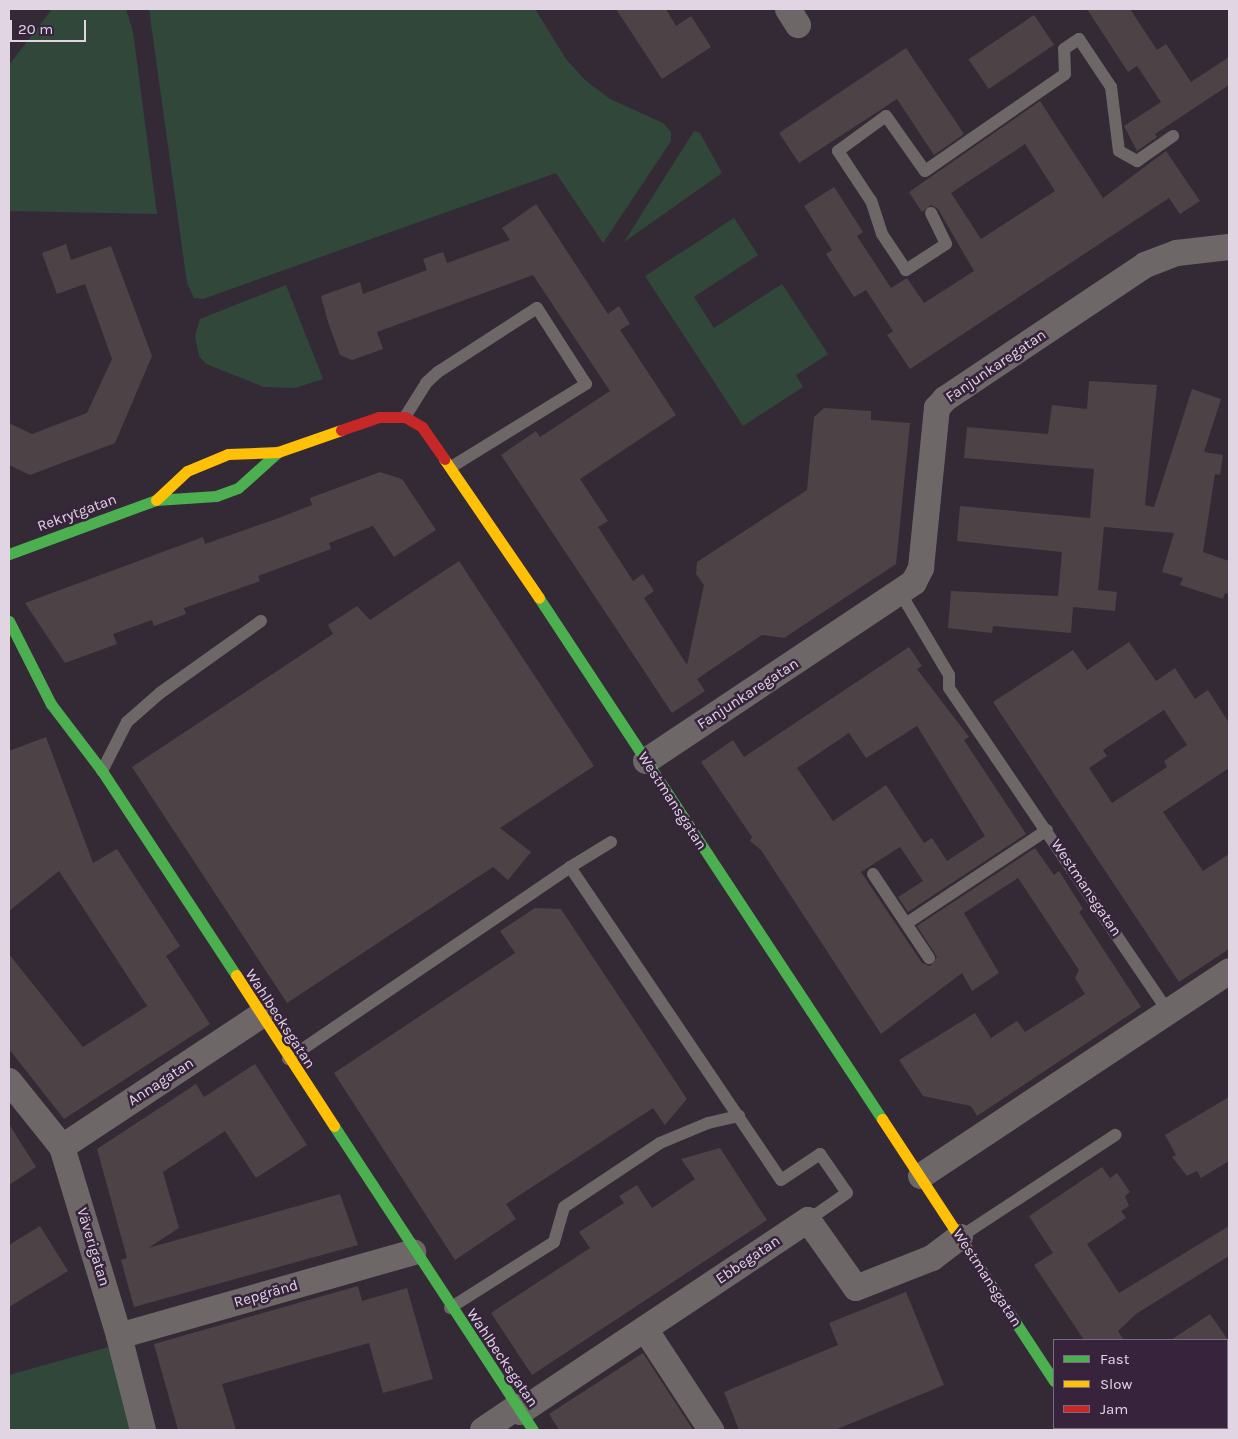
<!DOCTYPE html>
<meta charset="utf-8">
<style>
body{margin:0}
#map{position:relative;width:1238px;height:1439px;overflow:hidden;background:#342a36;font-family:Karla,sans-serif}
div>[style]{position:absolute}
.green>*{inset:0;background:#31473a}
.building>*{inset:0;background:#4d4245;transform-origin:0 0}
.lane>*{height:12px;margin:-6px;padding:0 6px;transform-origin:6px;border-radius:6px;background:#6d6867}
.street>*{height:26px;margin:-13px;padding:0 13px;transform-origin:13px;border-radius:13px;background:#6d6867}
.fast>*{height:11px;margin:-5.5px;padding:0 5.5px;transform-origin:5.5px;border-radius:5.5px;background:#4caf50}
.slow>*{height:11px;margin:-5.5px;padding:0 5.5px;transform-origin:5.5px;border-radius:5.5px;background:#ffc107}
.jam>*{height:11px;margin:-5.5px;padding:0 5.5px;transform-origin:5.5px;border-radius:5.5px;background:#c62828}
span{translate:-50% -50%;white-space:nowrap;text-align:center;line-height:1.15;-webkit-text-stroke:5px #37243c;paint-order:stroke}
.street-label{font-size:15px;color:#e1d5e4}
.frame{position:absolute;inset:0;border:10px solid #e1d5e4;pointer-events:none}
.legend{position:absolute;left:1053px;top:1339px;width:175px;height:90px;box-sizing:border-box;background:#37243c;border:1px solid #7b6b7f;margin:0;padding:6px 9px;list-style:none;font-size:15px;color:#e1d5e4}
.legend li{display:flex;align-items:center;gap:10px;height:25px}
.legend b{width:25px;border:1px solid #7b6b7f}
.scale{position:absolute;left:10px;top:20px;width:76px;height:22px;box-sizing:border-box;border:2px solid #e1d5e4;border-top:0;padding-left:6px;font-size:15px;line-height:18px;white-space:nowrap;color:#e1d5e4;-webkit-text-stroke:4px #37243c;paint-order:stroke}
</style>
<div id="map">
<div class="green">
<div style="clip-path:polygon(52px 9px,126px 9px,133px 32px,157px 214px,9px 211px,9px 65px)"></div>
<div style="clip-path:polygon(149px 9px,535px 9px,566px 59px,585px 80px,610px 99px,663px 123px,671px 132px,671px 141px,603px 243px,556px 173px,203px 299px,194px 298px,187px 283px)"></div>
<div style="clip-path:polygon(694px 131px,700px 133px,722px 173px,624px 242px)"></div>
<div style="clip-path:polygon(734px 218px,758px 255px,694px 297px,714px 328px,782px 284px,828px 354px,796px 375px,803px 387px,743px 426px,645px 276px)"></div>
<div style="clip-path:polygon(286px 285px,323px 379px,295px 388px,264px 387px,206px 364px,199px 356px,195px 336px,200px 319px)"></div>
<div style="clip-path:polygon(112px 1346px,136px 1430px,9px 1430px,9px 1375px)"></div>
</div>
<div class="building">
<div style="clip-path:polygon(616px 9px,666px 9px,676px 26px,691px 16px,711px 47px,662px 79px)"></div>
<div style="clip-path:polygon(1087px 9px,1130px 9px,1157px 50px,1166px 44px,1191px 82px,1229px 57px,1229px 85px,1155px 134px,1157px 137px,1137px 151px,1124px 126px,1161px 102px,1137px 66px,1128px 72px)"></div>
<div style="left:1034px;top:15px;width:36px;height:79px;rotate:56deg"></div>
<div style="clip-path:polygon(906px 48px,964px 134px,934px 155px,897px 99px,799px 163px,779px 133px)"></div>
<div style="clip-path:polygon(evenodd,1040px 101px,1103px 198px,1166px 151px,1200px 201px,1180px 214px,1169px 198px,910px 369px,887px 335px,893px 331px,866px 290px,854px 297px,826px 254px,832px 250px,804px 206px,834px 187px,863px 232px,857px 236px,891px 288px,907px 278px,924px 303px,974px 271px,938px 209px,931px 205px,922px 212px,909px 192px,1040px 101px,1025px 144px,1055px 191px,981px 239px,951px 193px,1025px 144px)"></div>
<div style="clip-path:polygon(536px 204px,608px 314px,619px 306px,630px 324px,620px 330px,676px 415px,580px 479px,608px 521px,598px 527px,633px 581px,643px 574px,654px 591px,644px 598px,687px 665px,704px 585px,696px 574px,697px 562px,807px 490px,814px 417px,824px 408px,871px 411px,871px 420px,910px 423px,896px 564px,784px 638px,762px 635px,697px 679px,705px 691px,672px 713px,501px 455px,536px 431px,540px 437px,610px 391px,533px 275px,377px 332px,383px 349px,352px 360px,340px 355px,328px 322px,321px 296px,360px 282px,363px 294px,427px 270px,423px 259px,443px 252px,447px 263px,510px 240px,502px 228px)"></div>
<div style="clip-path:polygon(66px 244px,71px 260px,111px 246px,152px 356px,115px 443px,30px 475px,9px 465px,9px 423px,32px 434px,87px 413px,112px 359px,85px 284px,57px 294px,42px 253px)"></div>
<div style="clip-path:polygon(1089px 381px,1157px 385px,1145px 505px,1154px 507px,1192px 389px,1221px 399px,1204px 452px,1223px 455px,1220px 475px,1215px 474px,1203px 552px,1229px 561px,1229px 594px,1225px 593px,1223px 599px,1180px 585px,1183px 578px,1162px 572px,1174px 533px,1104px 527px,1098px 590px,1117px 592px,1115px 611px,1073px 607px,1071px 633px,993px 626px,992px 633px,948px 628px,951px 591px,1058px 596px,1062px 552px,957px 541px,960px 506px,1090px 518px,1094px 469px,964px 458px,967px 427px,1048px 434px,1052px 405px,1087px 409px)"></div>
<div style="clip-path:polygon(380px 472px,402px 479px,436px 530px,394px 557px,373px 526px,329px 543px,331px 549px,258px 576px,260px 581px,184px 608px,186px 614px,154px 626px,152px 620px,113px 634px,117px 644px,65px 663px,25px 603px,203px 537px,205px 544px,276px 519px,312px 505px,310px 498px)"></div>
<div style="clip-path:polygon(459px 561px,594px 766px,500px 828px,531px 852px,508px 880px,493px 867px,287px 1003px,132px 767px,333px 634px,328px 625px,357px 606px,370px 620px)"></div>
<div style="clip-path:polygon(evenodd,1129px 642px,1156px 681px,1175px 668px,1195px 699px,1208px 690px,1229px 723px,1229px 768px,1163px 812px,1203px 871px,1229px 854px,1229px 949px,1179px 982px,993px 702px,1073px 650px,1087px 670px,1129px 642px,1164px 710px,1187px 745px,1164px 761px,1167px 767px,1112px 803px,1089px 768px,1107px 756px,1103px 750px,1164px 710px)"></div>
<div style="clip-path:polygon(evenodd,909px 647px,922px 666px,917px 669px,969px 737px,964px 740px,1026px 834px,908px 912px,898px 897px,923px 881px,900px 847px,861px 872px,922px 963px,930px 966px,937px 957px,917px 926px,1035px 848px,1054px 875px,1059px 871px,1083px 909px,1079px 912px,1141px 1007px,977px 1116px,971px 1106px,923px 1096px,899px 1060px,975px 1013px,991px 1038px,1017px 1021px,1025px 1032px,1085px 994px,1075px 978px,1079px 970px,1018px 878px,964px 913px,999px 973px,972px 991px,962px 973px,881px 1034px,761px 850px,750px 841px,752px 837px,701px 762px,733px 740px,744px 757px,909px 647px,917px 726px,985px 836px,947px 861px,932px 838px,924px 843px,886px 785px,833px 821px,797px 768px,849px 733px,866px 758px,917px 726px)"></div>
<div style="clip-path:polygon(46px 737px,93px 863px,117px 849px,180px 946px,166px 956px,210px 1024px,64px 1119px,9px 1049px,9px 954px,83px 1047px,147px 1006px,59px 871px,9px 911px,9px 751px)"></div>
<div style="clip-path:polygon(535px 908px,561px 909px,687px 1099px,665px 1125px,653px 1108px,506px 1204px,516px 1219px,455px 1260px,334px 1073px,515px 953px,500px 931px)"></div>
<div style="clip-path:polygon(255px 1064px,307px 1145px,256px 1178px,225px 1131px,163px 1172px,179px 1228px,148px 1248px,340px 1194px,358px 1245px,134px 1307px,121px 1260px,127px 1258px,97px 1149px,196px 1084px,204px 1097px)"></div>
<div style="clip-path:polygon(1229px 1097px,1229px 1161px,1201px 1178px,1197px 1171px,1187px 1176px,1172px 1157px,1176px 1155px,1165px 1135px)"></div>
<div style="clip-path:polygon(9px 1124px,36px 1167px,9px 1185px)"></div>
<div style="clip-path:polygon(720px 1148px,767px 1220px,532px 1375px,491px 1313px,590px 1248px,579px 1232px,624px 1203px,619px 1196px,637px 1185px,652px 1208px,695px 1179px,681px 1159px)"></div>
<div style="clip-path:polygon(1102px 1167px,1110px 1178px,1117px 1173px,1130px 1192px,1125px 1196px,1129px 1206px,1121px 1211px,1126px 1218px,1087px 1244px,1119px 1293px,1229px 1226px,1229px 1256px,1136px 1314px,1118px 1331px,1124px 1340px,1084px 1340px,1034px 1265px,1053px 1253px,1029px 1216px)"></div>
<div style="clip-path:polygon(40px 1226px,68px 1271px,9px 1307px,9px 1245px)"></div>
<div style="clip-path:polygon(358px 1286px,362px 1301px,407px 1288px,433px 1379px,383px 1393px,369px 1343px,222px 1384px,236px 1430px,178px 1430px,154px 1344px)"></div>
<div style="clip-path:polygon(906px 1292px,944px 1385px,835px 1430px,739px 1430px,724px 1392px,838px 1345px,829px 1323px)"></div>
<div style="clip-path:polygon(1210px 1314px,1228px 1340px,1171px 1340px)"></div>
<div style="clip-path:polygon(643px 1353px,693px 1430px,559px 1430px,549px 1414px)"></div>
</div>
<div class="lane">
<div style="left:931px;top:213px;width:34px;rotate:64deg"></div>
<div style="left:946px;top:244px;width:48px;rotate:147deg"></div>
<div style="left:906px;top:270px;width:43px;rotate:-123.7deg"></div>
<div style="left:882px;top:234px;width:35px;rotate:-108deg"></div>
<div style="left:871px;top:201px;width:60px;rotate:-123.4deg"></div>
<div style="left:838px;top:151px;width:59px;rotate:-36.1deg"></div>
<div style="left:886px;top:116px;width:67px;rotate:54.7deg"></div>
<div style="left:925px;top:171px;width:170px;rotate:-34.7deg"></div>
<div style="left:1065px;top:74px;width:25px;rotate:-92deg"></div>
<div style="left:1064px;top:49px;width:18px;rotate:-34deg"></div>
<div style="left:1079px;top:39px;width:58px;rotate:56.3deg"></div>
<div style="left:1111px;top:87px;width:64px;rotate:82.9deg"></div>
<div style="left:1119px;top:151px;width:21px;rotate:29deg"></div>
<div style="left:1137px;top:161px;width:44px;rotate:-34.8deg"></div>
<div style="left:405px;top:417px;width:40px;rotate:-58deg"></div>
<div style="left:426px;top:383px;width:16px;rotate:-43deg"></div>
<div style="left:438px;top:372px;width:118px;rotate:-32.9deg"></div>
<div style="left:537px;top:308px;width:90px;rotate:57.2deg"></div>
<div style="left:586px;top:384px;width:158px;rotate:148.4deg"></div>
<div style="left:901px;top:594px;width:94px;rotate:59.3deg"></div>
<div style="left:949px;top:675px;width:13px;rotate:90deg"></div>
<div style="left:949px;top:688px;width:390px;rotate:55.9deg"></div>
<div style="left:102px;top:771px;width:55px;rotate:-63deg"></div>
<div style="left:127px;top:722px;width:44px;rotate:-41.3deg"></div>
<div style="left:160px;top:693px;width:124px;rotate:-35.5deg"></div>
<div style="left:611px;top:842px;width:48px;rotate:148.6deg"></div>
<div style="left:570px;top:867px;width:377px;rotate:56deg"></div>
<div style="left:781px;top:1180px;width:47px;rotate:-33.7deg"></div>
<div style="left:820px;top:1154px;width:47px;rotate:55.3deg"></div>
<div style="left:847px;top:1193px;width:47px;rotate:145.3deg"></div>
<div style="left:873px;top:874px;width:101px;rotate:56.3deg"></div>
<div style="left:907px;top:923px;width:168px;rotate:-33.6deg"></div>
<div style="left:288px;top:1059px;width:341px;rotate:-34.2deg"></div>
<div style="left:960px;top:1237px;width:186px;rotate:-33.3deg"></div>
<div style="left:450px;top:1308px;width:123px;rotate:-32.4deg"></div>
<div style="left:554px;top:1242px;width:36px;rotate:-74deg"></div>
<div style="left:564px;top:1207px;width:115px;rotate:-33.7deg"></div>
<div style="left:660px;top:1143px;width:52px;rotate:-22.6deg"></div>
<div style="left:708px;top:1123px;width:32px;rotate:-13deg"></div>
</div>
<div class="street">
<div style="left:788px;top:9px;width:19px;rotate:58deg"></div>
<div style="left:646px;top:761px;width:322px;rotate:-33.7deg"></div>
<div style="left:914px;top:582px;width:16px;rotate:-63deg"></div>
<div style="left:921px;top:568px;width:161px;rotate:-84.3deg"></div>
<div style="left:937px;top:408px;width:12px;rotate:-48deg"></div>
<div style="left:945px;top:399px;width:241px;rotate:-33.8deg"></div>
<div style="left:1145px;top:265px;width:34px;rotate:-21deg"></div>
<div style="left:1177px;top:253px;width:52px;rotate:-6.6deg"></div>
<div style="left:9px;top:1081px;width:85px;rotate:51.2deg"></div>
<div style="left:62px;top:1147px;width:197px;rotate:73.2deg"></div>
<div style="left:119px;top:1336px;width:97px;rotate:75.7deg"></div>
<div style="left:62px;top:1147px;width:237px;rotate:-33.5deg"></div>
<div style="left:921px;top:1176px;width:370px;rotate:-33.6deg"></div>
<div style="left:645px;top:1329px;width:121px;rotate:56.8deg"></div>
<div style="left:119px;top:1336px;width:306px;rotate:-15.9deg"></div>
<div style="left:520px;top:1412px;width:346px;rotate:-33.7deg"></div>
<div style="left:808px;top:1220px;width:83px;rotate:54.8deg"></div>
<div style="left:856px;top:1288px;width:82px;rotate:-21.5deg"></div>
<div style="left:932px;top:1258px;width:35px;rotate:-37deg"></div>
<div style="left:483px;top:1430px;width:41px;rotate:-34.1deg"></div>
</div>
<div class="fast">
<div style="left:9px;top:554px;width:157px;rotate:-20.2deg"></div>
<div style="left:156px;top:500px;width:60px;rotate:-3.8deg"></div>
<div style="left:216px;top:496px;width:23px;rotate:-20deg"></div>
<div style="left:238px;top:488px;width:54px;rotate:-42deg"></div>
<div style="left:539px;top:598px;width:624px;rotate:56.64deg"></div>
<div style="left:9px;top:621px;width:93px;rotate:63.2deg"></div>
<div style="left:51px;top:704px;width:84px;rotate:52.7deg"></div>
<div style="left:102px;top:771px;width:244px;rotate:56.7deg"></div>
<div style="left:334px;top:1126px;width:363px;rotate:56.8deg"></div>
<div style="left:968px;top:1250px;width:157px;rotate:56.7deg"></div>
<div style="left:1085px;top:1428px;width:3px;rotate:45deg"></div>
</div>
<div class="slow">
<div style="left:444px;top:459px;width:168px;rotate:55.6deg"></div>
<div style="left:156px;top:500px;width:42px;rotate:-43.1deg"></div>
<div style="left:187px;top:471px;width:44px;rotate:-22.5deg"></div>
<div style="left:228px;top:454px;width:50px;rotate:-2.3deg"></div>
<div style="left:278px;top:452px;width:67px;rotate:-19.2deg"></div>
<div style="left:236px;top:975px;width:180px;rotate:57deg"></div>
<div style="left:882px;top:1119px;width:157px;rotate:56.7deg"></div>
</div>
<div class="jam">
<div style="left:341px;top:430px;width:40px;rotate:-18.9deg"></div>
<div style="left:379px;top:417px;width:26px"></div>
<div style="left:405px;top:417px;width:20px;rotate:30deg"></div>
<div style="left:422px;top:427px;width:39px;rotate:55deg"></div>
</div>
<div class="street-label">
<span style="left:996px;top:366px;rotate:-34deg">Fanjunkaregatan</span>
<span style="left:77px;top:513px;rotate:-20deg">Rekrytgatan</span>
<span style="left:748px;top:694px;rotate:-33deg">Fanjunkaregatan</span>
<span style="left:672px;top:801px;rotate:57deg">Westmansgatan</span>
<span style="left:1086px;top:888px;rotate:56deg">Westmansgatan</span>
<span style="left:280px;top:1019px;rotate:57deg">Wahlbecksgatan</span>
<span style="left:161px;top:1082px;rotate:-33deg">Annagatan</span>
<span style="left:93px;top:1247px;rotate:73deg">Väverigatan</span>
<span style="left:748px;top:1260px;rotate:-34deg">Ebbegatan</span>
<span style="left:987px;top:1278px;rotate:57deg">Westmansgatan</span>
<span style="left:266px;top:1294px;rotate:-16deg">Repgränd</span>
<span style="left:502px;top:1358px;rotate:56deg">Wahlbecksgatan</span>
</div>
<div class="frame"></div>
<ul class="legend">
<li><b style="height:6px;background:#4caf50"></b>Fast</li>
<li><b style="height:6px;background:#ffc107"></b>Slow</li>
<li><b style="height:6px;background:#c62828"></b>Jam</li>
</ul>
<div class="scale">20 m</div>
</div>
